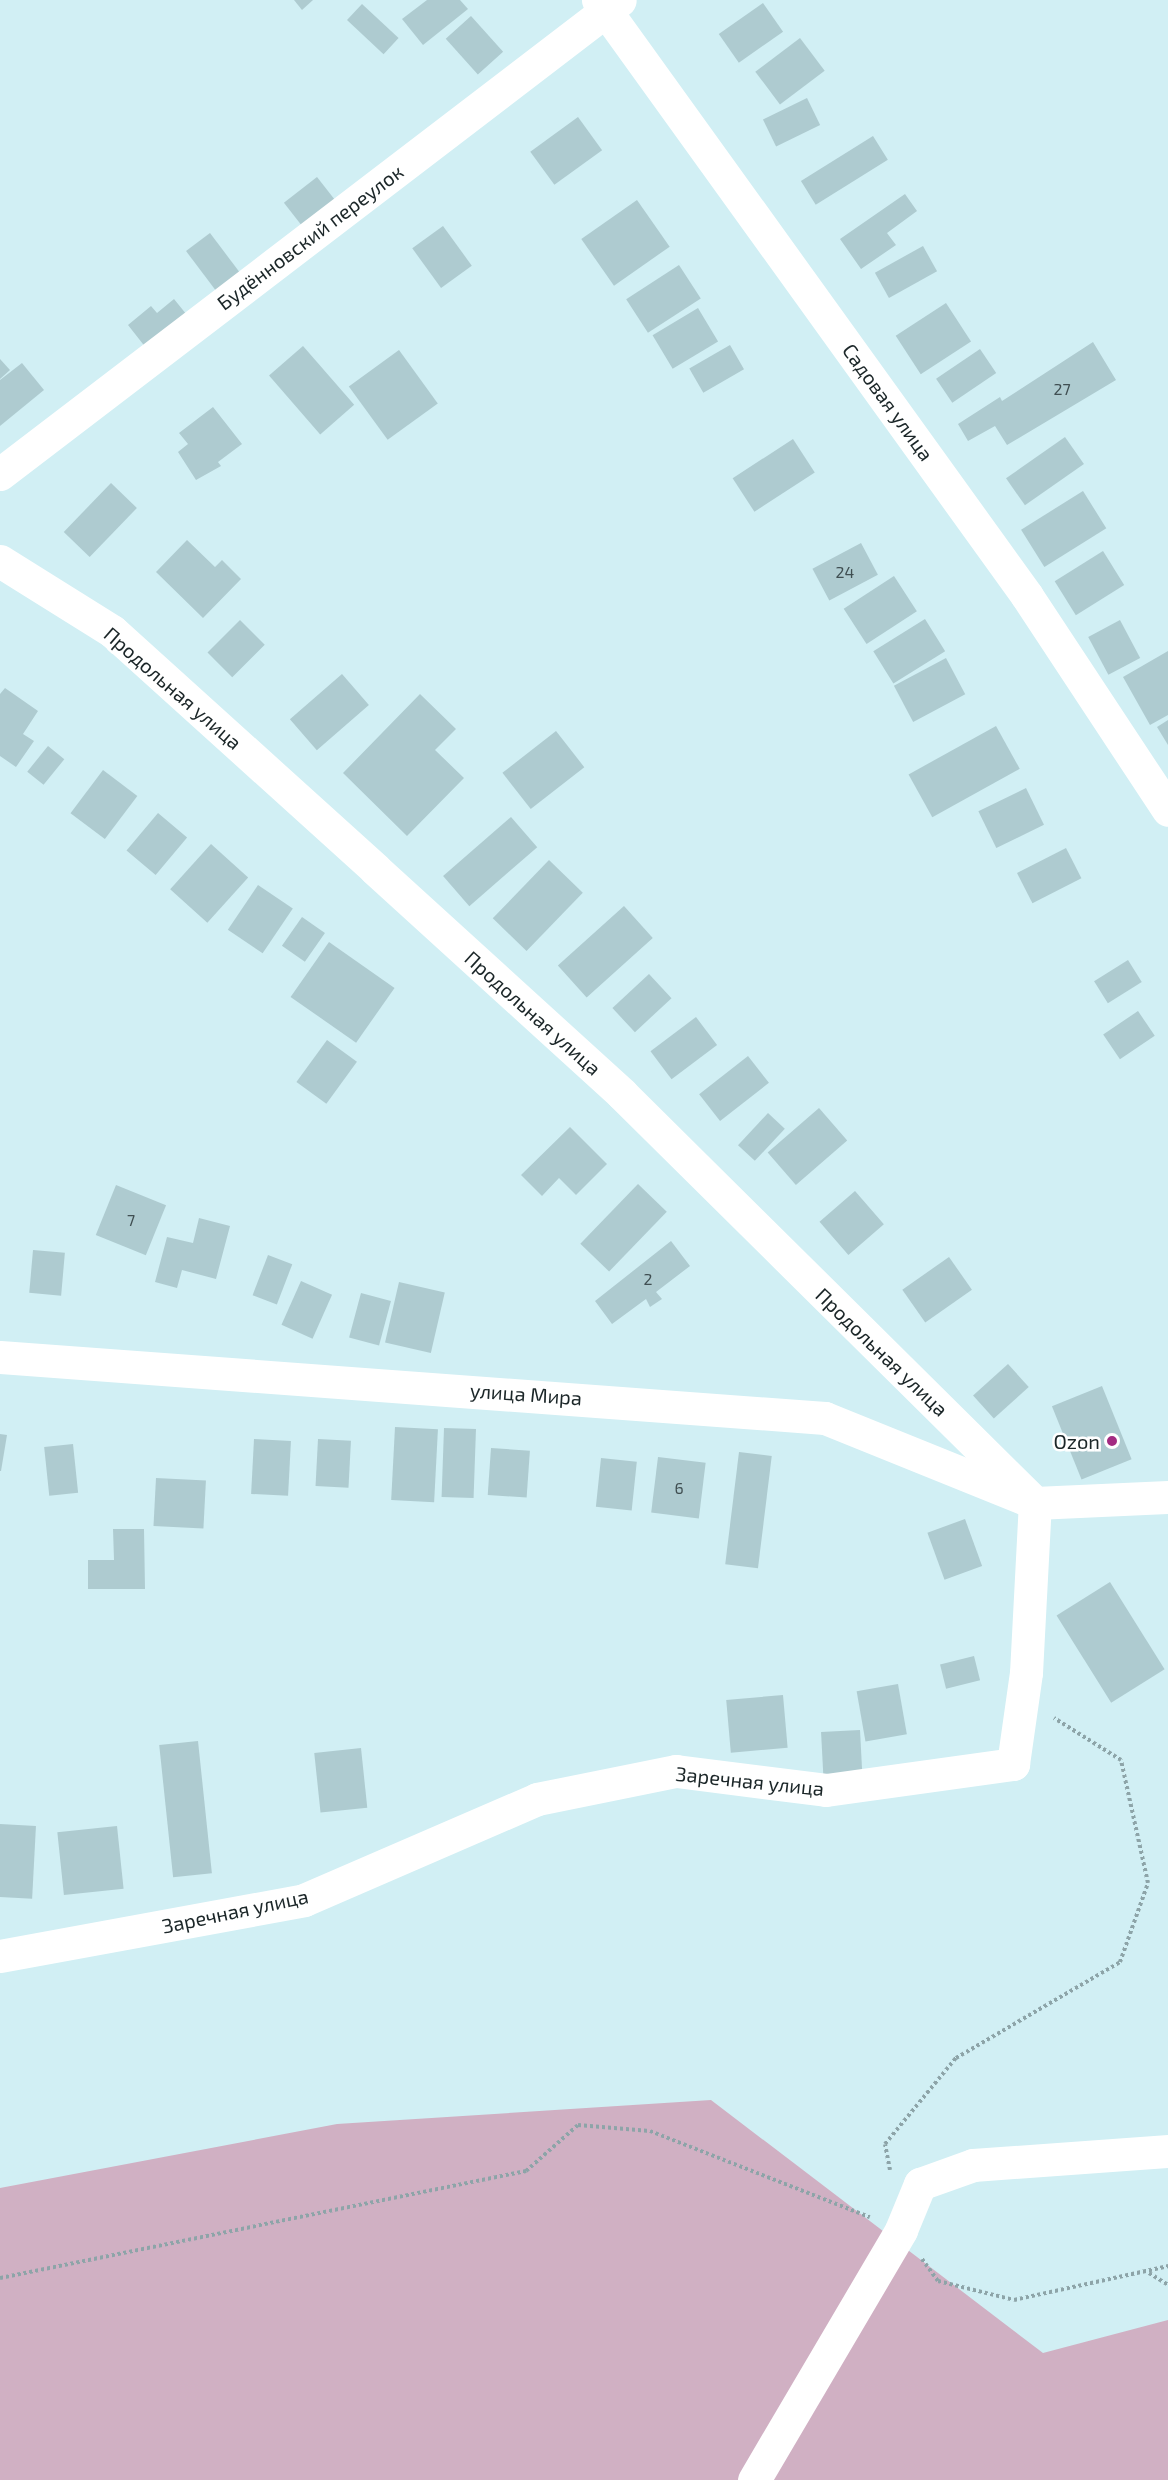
<!DOCTYPE html>
<meta charset="utf-8">
<style>
body{margin:0}
#map{position:relative;width:1168px;height:2480px;overflow:hidden;background:#d1eff4;font-family:"Exo 2",sans-serif}
div>[style]{position:absolute}
.green>*{inset:0;background:#d0b0c3}
.building>*{inset:0;background:#aecbd0;transform-origin:0 0}
.path>*{height:4px;margin-top:-2px;transform-origin:0;background:repeating-linear-gradient(90deg,#8da4a8 0 3px,transparent 0 6px)}
.street>*{height:33px;margin:-16.5px;padding:0 16.5px;transform-origin:16.5px;border-radius:16.5px;background:#fff}
.dots>*{width:16px;height:16px;translate:-50% -50%;box-sizing:border-box;border:3px solid #fff;border-radius:50%}
span{translate:-50% -50%;white-space:nowrap;text-align:center;line-height:1.15;-webkit-text-stroke:5px #fff;paint-order:stroke}
.number-label{font-size:16px;color:#404f52}
.number-label span{-webkit-text-stroke-width:0}
.street-label{font-size:20px;color:#1b2628}
.poi-label{font-size:20px;color:#1b2628}
.right{translate:-100% -50%;text-align:right}
</style>
<div id="map">
<div class="green">
<div style="clip-path:polygon(711px 2100px,1043px 2353px,1168px 2320px,1168px 2480px,0 2480px,0 2188px,337px 2124px)"></div>
</div>
<div class="building">
<div style="clip-path:polygon(294px 0,313px 0,302px 10px)"></div>
<div style="clip-path:polygon(427px 0,460px 0,468px 9px,423px 45px,402px 19px)"></div>
<div style="left:763px;top:3px;width:35px;height:54px;rotate:55deg"></div>
<div style="left:362px;top:4px;width:50px;height:22px;rotate:43deg"></div>
<div style="left:471px;top:16px;width:48px;height:34px;rotate:48deg"></div>
<div style="left:800px;top:38px;width:41px;height:56px;rotate:53deg"></div>
<div style="left:807px;top:98px;width:30px;height:49px;rotate:64deg"></div>
<div style="left:578px;top:117px;width:41px;height:59px;rotate:54deg"></div>
<div style="left:873px;top:136px;width:28px;height:85px;rotate:58deg"></div>
<div style="left:317px;top:177px;width:33px;height:42px;rotate:52deg"></div>
<div style="clip-path:polygon(905px 194px,917px 211px,887px 233px,896px 245px,861px 269px,840px 239px)"></div>
<div style="left:637px;top:200px;width:57px;height:68px;rotate:55deg"></div>
<div style="left:443px;top:226px;width:49px;height:38px;rotate:54deg"></div>
<div style="left:210px;top:233px;width:56px;height:30px;rotate:53deg"></div>
<div style="left:923px;top:246px;width:29px;height:55px;rotate:61deg"></div>
<div style="left:679px;top:265px;width:40px;height:63px;rotate:57deg"></div>
<div style="clip-path:polygon(174px 299px,191px 320px,150px 353px,128px 325px,151px 306px,157px 313px)"></div>
<div style="left:946px;top:303px;width:46px;height:60px;rotate:57deg"></div>
<div style="left:698px;top:308px;width:39px;height:53px;rotate:59deg"></div>
<div style="clip-path:polygon(1093px 342px,1116px 380px,1007px 445px,995px 426px,968px 441px,958px 424px,1000px 397px,1002px 401px)"></div>
<div style="left:730px;top:345px;width:28px;height:47px;rotate:60deg"></div>
<div style="left:303px;top:346px;width:78px;height:45px;rotate:49deg"></div>
<div style="left:980px;top:349px;width:29px;height:53px;rotate:56deg"></div>
<div style="left:399px;top:350px;width:66px;height:62px;rotate:54deg"></div>
<div style="clip-path:polygon(0 359px,10px 370px,0 379px)"></div>
<div style="clip-path:polygon(22px 363px,44px 390px,0 426px,0 380px)"></div>
<div style="clip-path:polygon(213px 407px,242px 444px,218px 462px,221px 466px,196px 480px,178px 452px,188px 444px,179px 433px)"></div>
<div style="left:1065px;top:437px;width:33px;height:72px;rotate:55deg"></div>
<div style="left:793px;top:439px;width:40px;height:72px;rotate:57deg"></div>
<div style="left:111px;top:483px;width:36px;height:68px;rotate:44deg"></div>
<div style="left:1083px;top:491px;width:44px;height:73px;rotate:58deg"></div>
<div style="clip-path:polygon(187px 540px,215px 567px,222px 560px,241px 579px,203px 618px,156px 572px)"></div>
<div style="left:861px;top:543px;width:36px;height:55px;rotate:62deg"></div>
<div style="left:1103px;top:551px;width:40px;height:57px;rotate:58deg"></div>
<div style="left:894px;top:576px;width:42px;height:60px;rotate:57deg"></div>
<div style="left:925px;top:619px;width:38px;height:61px;rotate:58deg"></div>
<div style="left:240px;top:620px;width:35px;height:46px;rotate:45deg"></div>
<div style="left:1120px;top:620px;width:43px;height:36px;rotate:62deg"></div>
<div style="clip-path:polygon(1168px 651px,1168px 715px,1150px 725px,1123px 677px)"></div>
<div style="left:946px;top:658px;width:41px;height:59px;rotate:62deg"></div>
<div style="left:342px;top:674px;width:41px;height:69px;rotate:49deg"></div>
<div style="clip-path:polygon(5px 688px,38px 711px,23px 734px,34px 741px,16px 767px,0 756px,0 694px)"></div>
<div style="clip-path:polygon(420px 694px,456px 729px,435px 750px,464px 778px,407px 836px,343px 773px)"></div>
<div style="clip-path:polygon(1168px 720px,1168px 745px,1157px 727px)"></div>
<div style="left:996px;top:726px;width:49px;height:100px;rotate:61deg"></div>
<div style="left:556px;top:731px;width:46px;height:68px;rotate:52deg"></div>
<div style="left:48px;top:746px;width:21px;height:33px;rotate:39deg"></div>
<div style="left:103px;top:770px;width:43px;height:54px;rotate:37deg"></div>
<div style="left:1026px;top:788px;width:41px;height:53px;rotate:64deg"></div>
<div style="left:158px;top:813px;width:38px;height:49px;rotate:40deg"></div>
<div style="left:511px;top:817px;width:40px;height:90px;rotate:49deg"></div>
<div style="left:211px;top:844px;width:50px;height:61px;rotate:42deg"></div>
<div style="left:1066px;top:848px;width:34px;height:55px;rotate:63deg"></div>
<div style="left:549px;top:860px;width:47px;height:81px;rotate:44deg"></div>
<div style="left:258px;top:885px;width:42px;height:54px;rotate:34deg"></div>
<div style="left:624px;top:906px;width:43px;height:89px;rotate:48deg"></div>
<div style="left:302px;top:917px;width:28px;height:35px;rotate:35deg"></div>
<div style="left:329px;top:942px;width:80px;height:67px;rotate:35deg"></div>
<div style="left:1128px;top:960px;width:26px;height:40px;rotate:58deg"></div>
<div style="left:649px;top:974px;width:33px;height:50px;rotate:47deg"></div>
<div style="left:1138px;top:1011px;width:30px;height:42px;rotate:56deg"></div>
<div style="left:696px;top:1017px;width:35px;height:57px;rotate:53deg"></div>
<div style="left:327px;top:1040px;width:37px;height:52px;rotate:36deg"></div>
<div style="left:748px;top:1056px;width:34px;height:62px;rotate:52deg"></div>
<div style="left:819px;top:1108px;width:43px;height:68px;rotate:49deg"></div>
<div style="left:768px;top:1113px;width:23px;height:44px;rotate:43deg"></div>
<div style="clip-path:polygon(570px 1127px,607px 1164px,576px 1195px,559px 1178px,542px 1196px,521px 1175px)"></div>
<div style="left:638px;top:1184px;width:40px;height:83px;rotate:44deg"></div>
<div style="left:116px;top:1185px;width:54px;height:54px;rotate:22deg"></div>
<div style="left:855px;top:1191px;width:44px;height:47px;rotate:49deg"></div>
<div style="clip-path:polygon(199px 1218px,230px 1226px,216px 1279px,182px 1270px,177px 1288px,155px 1282px,167px 1237px,193px 1243px)"></div>
<div style="clip-path:polygon(671px 1241px,690px 1266px,656px 1292px,662px 1299px,650px 1307px,646px 1299px,612px 1324px,595px 1301px)"></div>
<div style="left:33px;top:1250px;width:32px;height:43px;rotate:5deg"></div>
<div style="left:268px;top:1255px;width:26px;height:43px;rotate:21deg"></div>
<div style="left:949px;top:1257px;width:40px;height:57px;rotate:55deg"></div>
<div style="left:301px;top:1281px;width:34px;height:48px;rotate:24deg"></div>
<div style="left:399px;top:1282px;width:47px;height:62px;rotate:13deg"></div>
<div style="left:361px;top:1293px;width:31px;height:46px;rotate:15deg"></div>
<div style="left:1008px;top:1364px;width:31px;height:47px;rotate:48deg"></div>
<div style="left:1102px;top:1386px;width:79px;height:54px;rotate:68deg"></div>
<div style="left:395px;top:1427px;width:43px;height:73px;rotate:3deg"></div>
<div style="left:444px;top:1428px;width:32px;height:69px;rotate:2deg"></div>
<div style="clip-path:polygon(0 1434px,7px 1435px,1px 1471px,0 1471px)"></div>
<div style="left:254px;top:1439px;width:37px;height:55px;rotate:3deg"></div>
<div style="left:318px;top:1439px;width:33px;height:47px;rotate:3deg"></div>
<div style="left:73px;top:1444px;width:49px;height:29px;rotate:84deg"></div>
<div style="left:491px;top:1448px;width:39px;height:47px;rotate:4deg"></div>
<div style="left:739px;top:1452px;width:33px;height:113px;rotate:7deg"></div>
<div style="left:658px;top:1457px;width:48px;height:56px;rotate:7deg"></div>
<div style="left:601px;top:1458px;width:36px;height:49px;rotate:6deg"></div>
<div style="left:156px;top:1478px;width:50px;height:48px;rotate:3deg"></div>
<div style="left:965px;top:1519px;width:50px;height:40px;rotate:70deg"></div>
<div style="clip-path:polygon(113px 1529px,144px 1529px,145px 1589px,88px 1589px,88px 1560px,114px 1560px)"></div>
<div style="left:1110px;top:1582px;width:103px;height:63px;rotate:58deg"></div>
<div style="left:974px;top:1656px;width:25px;height:35px;rotate:76deg"></div>
<div style="left:898px;top:1684px;width:51px;height:42px;rotate:80deg"></div>
<div style="left:783px;top:1695px;width:53px;height:57px;rotate:85deg"></div>
<div style="left:860px;top:1730px;width:44px;height:39px;rotate:87deg"></div>
<div style="left:198px;top:1741px;width:133px;height:39px;rotate:84deg"></div>
<div style="left:361px;top:1748px;width:60px;height:47px;rotate:84deg"></div>
<div style="left:0;top:1824px;width:36px;height:73px;rotate:3deg"></div>
<div style="left:117px;top:1826px;width:63px;height:60px;rotate:84deg"></div>
</div>
<div class="path">
<div style="left:890px;top:2170px;width:26px;rotate:-101deg"></div>
<div style="left:885px;top:2144px;width:112px;rotate:-50.5deg"></div>
<div style="left:956px;top:2058px;width:190px;rotate:-30.3deg"></div>
<div style="left:1120px;top:1962px;width:84px;rotate:-70.5deg"></div>
<div style="left:1148px;top:1883px;width:126px;rotate:-102.4deg"></div>
<div style="left:1121px;top:1760px;width:79px;rotate:-147.9deg"></div>
<div style="left:922px;top:2259px;width:27px;rotate:54deg"></div>
<div style="left:938px;top:2281px;width:78px;rotate:14deg"></div>
<div style="left:1014px;top:2300px;width:158px;rotate:-12.4deg"></div>
<div style="left:1149px;top:2273px;width:22px;rotate:32deg"></div>
<div style="left:0;top:2278px;width:537px;rotate:-11.5deg"></div>
<div style="left:526px;top:2171px;width:69px;rotate:-41.5deg"></div>
<div style="left:578px;top:2125px;width:72px;rotate:4.8deg"></div>
<div style="left:650px;top:2131px;width:236px;rotate:21.4deg"></div>
</div>
<div class="street">
<div style="left:598px;top:0;width:734px;rotate:54.25deg"></div>
<div style="left:1027px;top:596px;width:256px;rotate:56.6deg"></div>
<div style="left:0;top:474px;width:780px;rotate:-37.4deg"></div>
<div style="left:0;top:561px;width:132px;rotate:32deg"></div>
<div style="left:112px;top:631px;width:355px;rotate:42.1deg"></div>
<div style="left:375px;top:869px;width:334px;rotate:42.3deg"></div>
<div style="left:622px;top:1094px;width:581px;rotate:44.72deg"></div>
<div style="left:0;top:1357px;width:827px;rotate:4.23deg"></div>
<div style="left:825px;top:1418px;width:227px;rotate:22deg"></div>
<div style="left:1035px;top:1503px;width:133px;rotate:-2.6deg"></div>
<div style="left:0;top:1956px;width:309px;rotate:-10.4deg"></div>
<div style="left:304px;top:1900px;width:254px;rotate:-23.4deg"></div>
<div style="left:537px;top:1799px;width:142px;rotate:-11.4deg"></div>
<div style="left:676px;top:1771px;width:151px;rotate:7.2deg"></div>
<div style="left:826px;top:1790px;width:189px;rotate:-7.9deg"></div>
<div style="left:1013px;top:1764px;width:92px;rotate:-81.9deg"></div>
<div style="left:1026px;top:1673px;width:170px;rotate:-87deg"></div>
<div style="left:754px;top:2480px;width:290px;rotate:-59.5deg"></div>
<div style="left:901px;top:2230px;width:50px;rotate:-67.6deg"></div>
<div style="left:920px;top:2184px;width:56px;rotate:-19.7deg"></div>
<div style="left:973px;top:2165px;width:196px;rotate:-4.1deg"></div>
</div>
<div class="dots">
<div style="left:1112px;top:1441px;background:#a32b82"></div>
</div>
<div class="number-label">
<span style="left:1062px;top:389px">27</span>
<span style="left:845px;top:572px">24</span>
<span style="left:131px;top:1220px">7</span>
<span style="left:648px;top:1279px">2</span>
<span style="left:679px;top:1488px">6</span>
</div>
<div class="street-label">
<span style="left:310px;top:237px;rotate:-37deg">Будённовский переулок</span>
<span style="left:888px;top:402px;rotate:54deg">Садовая улица</span>
<span style="left:173px;top:688px;rotate:41deg">Продольная улица</span>
<span style="left:533px;top:1013px;rotate:42deg">Продольная улица</span>
<span style="left:882px;top:1352px;rotate:44deg">Продольная улица</span>
<span style="left:526px;top:1394px;rotate:4deg">улица Мира</span>
<span style="left:750px;top:1781px;rotate:6deg">Заречная улица</span>
<span style="left:235px;top:1911px;rotate:-12deg">Заречная улица</span>
</div>
<div class="poi-label">
<span class="right" style="left:1100px;top:1441px">Ozon</span>
</div>
</div>
